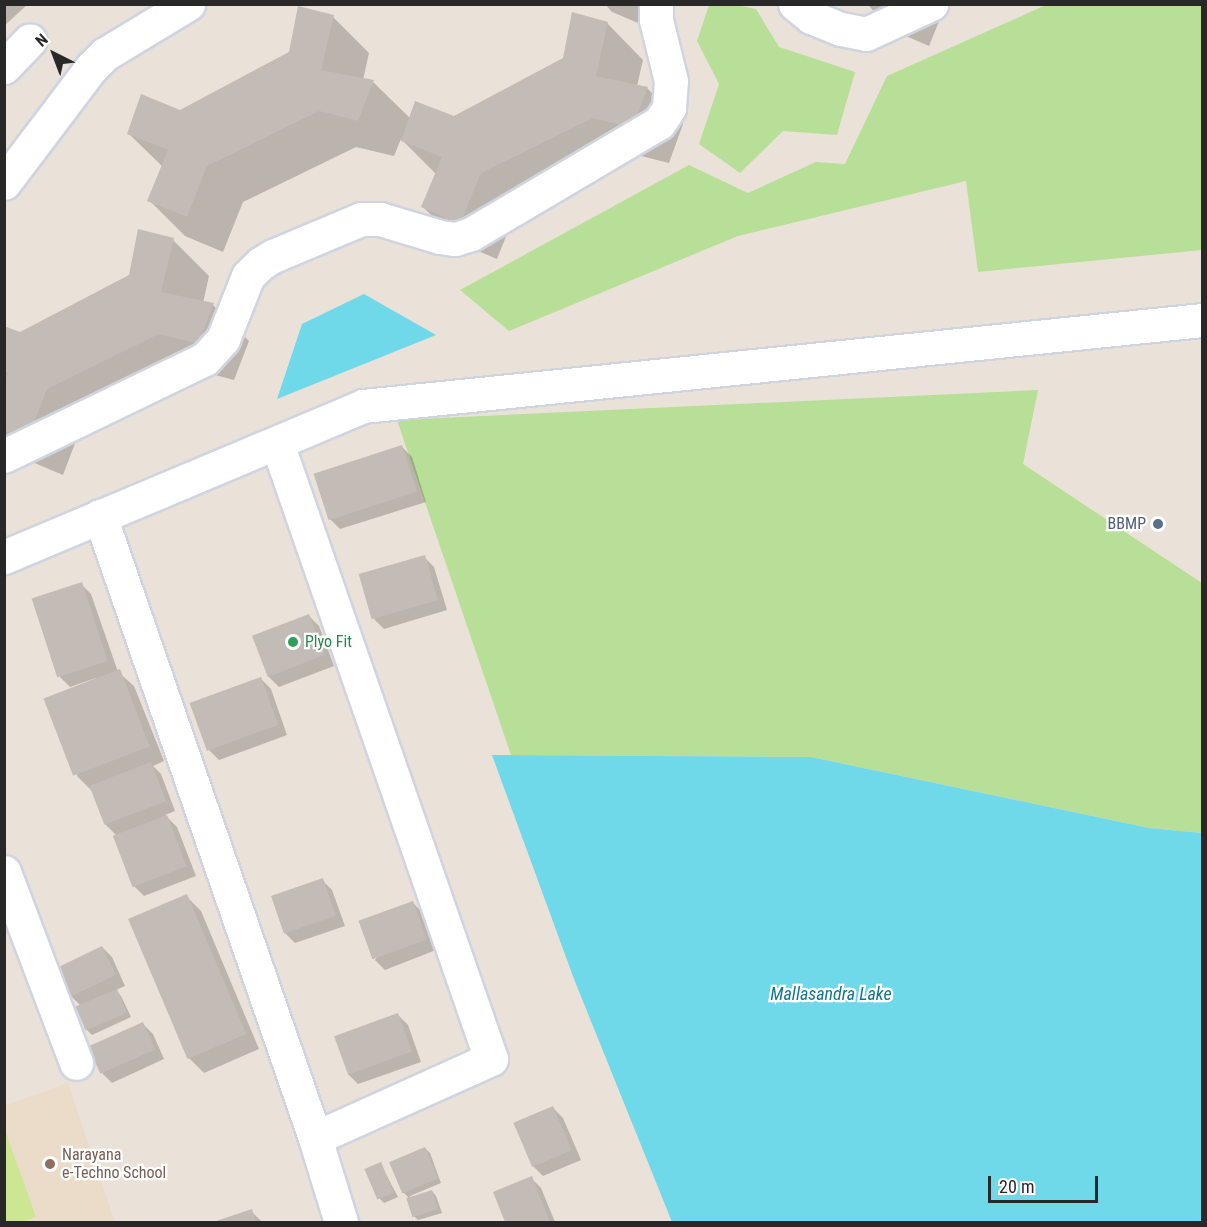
<!DOCTYPE html>
<style>
body{margin:0}
#map{position:relative;width:1207px;height:1227px;overflow:hidden;background:#eae1d9;font-family:"Roboto Condensed",sans-serif}
div>[style]{position:absolute}
.education>*{inset:0;background:#ebdcc9}
.green>*{inset:0;background:#b8df97}
.pitch>*{inset:0;background:#cde693}
.water>*{inset:0;background:#6fd8e9}
.shadow>*{inset:0;background:#0003}
.building>*{inset:0;background:#c2bbb6;transform-origin:0 0}
.roads{filter:drop-shadow(2px 0 #cfd4e0) drop-shadow(-2px 0 #cfd4e0) drop-shadow(0 2px #cfd4e0) drop-shadow(0 -2px #cfd4e0)}
.minor>*{height:33px;margin:-16.5px;padding:0 16.5px;transform-origin:16.5px;border-radius:16.5px;background:#fff}
.dots>*{width:16px;height:16px;translate:-50% -50%;box-sizing:border-box;border:3px solid #fff;border-radius:50%}
span{translate:-50% -50%;white-space:nowrap;text-align:center;line-height:1.15;-webkit-text-stroke:4.5px #fff;paint-order:stroke}
.service-label{font-size:16px;color:#4e5e75}
.right{translate:-100% -50%;text-align:right}
.leisure-label{font-size:16px;color:#27864d}
.left{translate:0 -50%;text-align:left}
.education-label{font-size:16px;color:#785e54}
.water-label{font-size:18px;color:#127591;font-style:italic}
.frame{position:absolute;inset:0;border:6px solid #282828;pointer-events:none}
.north{position:absolute;left:24px;top:24px;width:60px;height:60px;-webkit-text-stroke:4px #fff;paint-order:stroke;rotate:318deg;font-size:16px;font-weight:700;line-height:24px;text-align:center;color:#282828}
.north::after{content:'';display:block;margin:auto;width:21px;height:27px;background:#282828;clip-path:polygon(50% 0,100% 100%,50% 72%,0 100%)}
.scale{position:absolute;left:988px;top:1176px;width:110px;height:27px;box-sizing:border-box;border:3px solid #282828;border-top:0;padding-left:8px;font-size:18px;line-height:21px;white-space:nowrap;color:#282828;-webkit-text-stroke:4px #fff;paint-order:stroke}
</style>
<div id="map">
<div class="education">
<div style="clip-path:polygon(68px 1083px,115px 1222px,5px 1222px,4px 1106px)"></div>
</div>
<div class="green">
<div style="clip-path:polygon(709px 5px,737px 5px,756px 9px,779px 47px,855px 72px,837px 135px,783px 131px,740px 173px,699px 144px,719px 84px,697px 41px)"></div>
<div style="clip-path:polygon(1046px 5px,1202px 5px,1202px 250px,978px 272px,966px 181px,738px 236px,509px 331px,460px 290px,689px 165px,748px 193px,816px 162px,845px 164px,887px 76px)"></div>
<div style="clip-path:polygon(1038px 390px,1023px 464px,1202px 583px,1202px 833px,1149px 828px,811px 757px,511px 755px,397px 420px)"></div>
</div>
<div class="pitch">
<div style="clip-path:polygon(4px 1127px,36px 1217px,21px 1222px,5px 1222px)"></div>
</div>
<div class="water">
<div style="clip-path:polygon(364px 294px,436px 335px,277px 399px,302px 324px)"></div>
<div style="clip-path:polygon(492px 755px,811px 757px,1149px 828px,1202px 833px,1202px 1222px,672px 1222px,574px 979px)"></div>
</div>
<div class="shadow">
<div style="clip-path:polygon(4px 4px,28px 4px,4px 26px)"></div>
<div style="clip-path:polygon(605px 4px,659px 4px,650px 28px,612px 12px)"></div>
<div style="clip-path:polygon(867px 4px,946px 4px,929px 46px,892px 30px)"></div>
<div style="clip-path:polygon(333px 17px,369px 53px,363px 80px,373px 82px,410px 118px,454px 118px,565px 59px,607px 23px,643px 60px,637px 86px,647px 88px,683px 124px,669px 163px,629px 153px,517px 209px,497px 259px,459px 243px,423px 207px,436px 174px,401px 139px,394px 156px,356px 147px,243px 202px,223px 252px,185px 236px,149px 200px,163px 167px,129px 134px,180px 111px,291px 53px)"></div>
<div style="clip-path:polygon(173px 240px,209px 276px,203px 303px,213px 305px,249px 341px,234px 380px,196px 370px,82px 425px,63px 475px,25px 459px,4px 439px,4px 328px,20px 334px,130px 276px)"></div>
<div style="clip-path:polygon(402px 447px,412px 457px,426px 502px,340px 529px,330px 519px)"></div>
<div style="clip-path:polygon(424px 557px,434px 567px,447px 610px,384px 629px,374px 619px)"></div>
<div style="clip-path:polygon(81px 584px,91px 594px,118px 672px,134px 686px,164px 761px,153px 766px,161px 774px,175px 811px,165px 815px,177px 827px,196px 876px,144px 896px,134px 886px,117px 836px,105px 824px,92px 791px,77px 776px,97px 680px,96px 678px,70px 687px,60px 677px)"></div>
<div style="clip-path:polygon(309px 616px,319px 626px,334px 666px,279px 687px,269px 677px,254px 636px)"></div>
<div style="clip-path:polygon(261px 679px,271px 689px,287px 735px,219px 760px,209px 750px)"></div>
<div style="clip-path:polygon(322px 880px,332px 890px,345px 926px,295px 943px,285px 933px)"></div>
<div style="clip-path:polygon(186px 896px,201px 911px,259px 1049px,204px 1073px,189px 1058px)"></div>
<div style="clip-path:polygon(413px 903px,423px 913px,436px 950px,385px 970px,375px 960px)"></div>
<div style="clip-path:polygon(102px 947px,112px 957px,125px 986px,116px 990px,121px 996px,131px 1017px,92px 1035px,87px 1030px,82px 1007px,71px 996px)"></div>
<div style="clip-path:polygon(398px 1015px,408px 1025px,421px 1062px,358px 1084px,348px 1074px)"></div>
<div style="clip-path:polygon(143px 1024px,153px 1034px,164px 1059px,112px 1083px,102px 1073px)"></div>
<div style="clip-path:polygon(553px 1108px,563px 1118px,581px 1160px,543px 1176px,533px 1166px)"></div>
<div style="clip-path:polygon(425px 1148px,430px 1153px,441px 1183px,410px 1196px,411px 1198px,432px 1191px,436px 1196px,442px 1213px,418px 1220px,413px 1215px,409px 1198px,403px 1192px)"></div>
<div style="clip-path:polygon(380px 1163px,398px 1197px,384px 1203px,379px 1198px)"></div>
<div style="clip-path:polygon(531px 1178px,541px 1188px,555px 1222px,507px 1222px,495px 1193px)"></div>
<div style="clip-path:polygon(251px 1211px,262px 1222px,216px 1222px)"></div>
</div>
<div class="building">
<div style="clip-path:polygon(298px 6px,334px 15px,321px 70px,374px 80px,358px 121px,319px 111px,207px 166px,187px 217px,147px 201px,168px 150px,127px 134px,141px 94px,180px 110px,289px 52px)"></div>
<div style="clip-path:polygon(572px 12px,608px 22px,596px 76px,648px 87px,632px 128px,593px 118px,481px 173px,460px 224px,421px 207px,442px 157px,401px 141px,415px 101px,454px 116px,563px 58px)"></div>
<div style="clip-path:polygon(138px 229px,174px 238px,161px 292px,214px 303px,198px 344px,159px 334px,47px 389px,27px 440px,4px 431px,4px 382px,8px 373px,4px 371px,4px 326px,20px 332px,129px 275px)"></div>
<div style="left:402px;top:445px;width:49px;height:93px;rotate:72deg"></div>
<div style="left:425px;top:555px;width:47px;height:69px;rotate:74deg"></div>
<div style="left:82px;top:582px;width:83px;height:53px;rotate:72deg"></div>
<div style="left:309px;top:614px;width:44px;height:61px;rotate:69deg"></div>
<div style="left:120px;top:669px;width:83px;height:82px;rotate:69deg"></div>
<div style="left:261px;top:677px;width:51px;height:76px;rotate:70deg"></div>
<div style="left:151px;top:762px;width:42px;height:66px;rotate:69deg"></div>
<div style="left:167px;top:815px;width:55px;height:58px;rotate:69deg"></div>
<div style="left:323px;top:878px;width:40px;height:55px;rotate:71deg"></div>
<div style="left:187px;top:894px;width:152px;height:64px;rotate:67deg"></div>
<div style="left:413px;top:901px;width:41px;height:58px;rotate:70deg"></div>
<div style="left:102px;top:946px;width:32px;height:51px;rotate:64deg"></div>
<div style="left:117px;top:989px;width:26px;height:45px;rotate:67deg"></div>
<div style="left:398px;top:1013px;width:41px;height:68px;rotate:70deg"></div>
<div style="left:143px;top:1022px;width:30px;height:60px;rotate:66deg"></div>
<div style="left:553px;top:1106px;width:48px;height:43px;rotate:67deg"></div>
<div style="left:425px;top:1147px;width:34px;height:39px;rotate:67deg"></div>
<div style="left:381px;top:1162px;width:33px;height:18px;rotate:67deg"></div>
<div style="clip-path:polygon(532px 1176px,550px 1222px,505px 1222px,493px 1192px)"></div>
<div style="left:432px;top:1190px;width:20px;height:27px;rotate:72deg"></div>
<div style="clip-path:polygon(252px 1209px,256px 1222px,213px 1222px)"></div>
</div>
<div class="roads">
<div class="minor">
<div style="left:795px;top:4px;width:21px;rotate:39deg"></div>
<div style="left:811px;top:17px;width:32px;rotate:22deg"></div>
<div style="left:841px;top:29px;width:25px;rotate:11deg"></div>
<div style="left:866px;top:34px;width:72px;rotate:-24.8deg"></div>
<div style="left:4px;top:67px;width:37px;rotate:-46deg"></div>
<div style="left:4px;top:183px;width:144px;rotate:-52.9deg"></div>
<div style="left:91px;top:68px;width:20px;rotate:-45deg"></div>
<div style="left:105px;top:54px;width:97px;rotate:-31.1deg"></div>
<div style="left:4px;top:456px;width:223px;rotate:-25.8deg"></div>
<div style="left:205px;top:359px;width:27px;rotate:-48deg"></div>
<div style="left:223px;top:339px;width:68px;rotate:-68.4deg"></div>
<div style="left:248px;top:276px;width:17px;rotate:-45deg"></div>
<div style="left:260px;top:264px;width:15px;rotate:-32deg"></div>
<div style="left:273px;top:256px;width:95px;rotate:-22.8deg"></div>
<div style="left:361px;top:219px;width:19px"></div>
<div style="left:380px;top:219px;width:63px;rotate:16.7deg"></div>
<div style="left:440px;top:237px;width:15px;rotate:8deg"></div>
<div style="left:455px;top:239px;width:17px;rotate:-17deg"></div>
<div style="left:471px;top:234px;width:218px;rotate:-30.6deg"></div>
<div style="left:659px;top:123px;width:18px;rotate:-56deg"></div>
<div style="left:669px;top:108px;width:27px;rotate:-86deg"></div>
<div style="left:671px;top:81px;width:63px;rotate:-103.8deg"></div>
<div style="left:656px;top:20px;width:16px;rotate:-90deg"></div>
<div style="left:100px;top:516px;width:658px;rotate:70.93deg"></div>
<div style="left:315px;top:1138px;width:193px;rotate:-24.2deg"></div>
<div style="left:491px;top:1059px;width:652px;rotate:-109.16deg"></div>
<div style="left:4px;top:557px;width:389px;rotate:-22.8deg"></div>
<div style="left:363px;top:406px;width:843px;rotate:-5.85deg"></div>
<div style="left:4px;top:872px;width:204px;rotate:69.3deg"></div>
<div style="left:315px;top:1138px;width:88px;rotate:72.8deg"></div>
</div>
</div>
<div class="dots">
<div style="left:1158px;top:524px;background:#5c6f8a"></div>
<div style="left:293px;top:642px;background:#2e9e5b"></div>
<div style="left:50px;top:1164px;background:#8d6e63"></div>
</div>
<div class="service-label">
<span class="right" style="left:1146px;top:524px">BBMP</span>
</div>
<div class="leisure-label">
<span class="left" style="left:305px;top:642px">Plyo Fit</span>
</div>
<div class="education-label">
<span class="left" style="left:62px;top:1164px">Narayana<br>e-Techno School</span>
</div>
<div class="water-label">
<span style="left:831px;top:994px">Mallasandra Lake</span>
</div>
<div class="frame"></div>
<div class="north">N</div>
<div class="scale">20 m</div>
</div>
